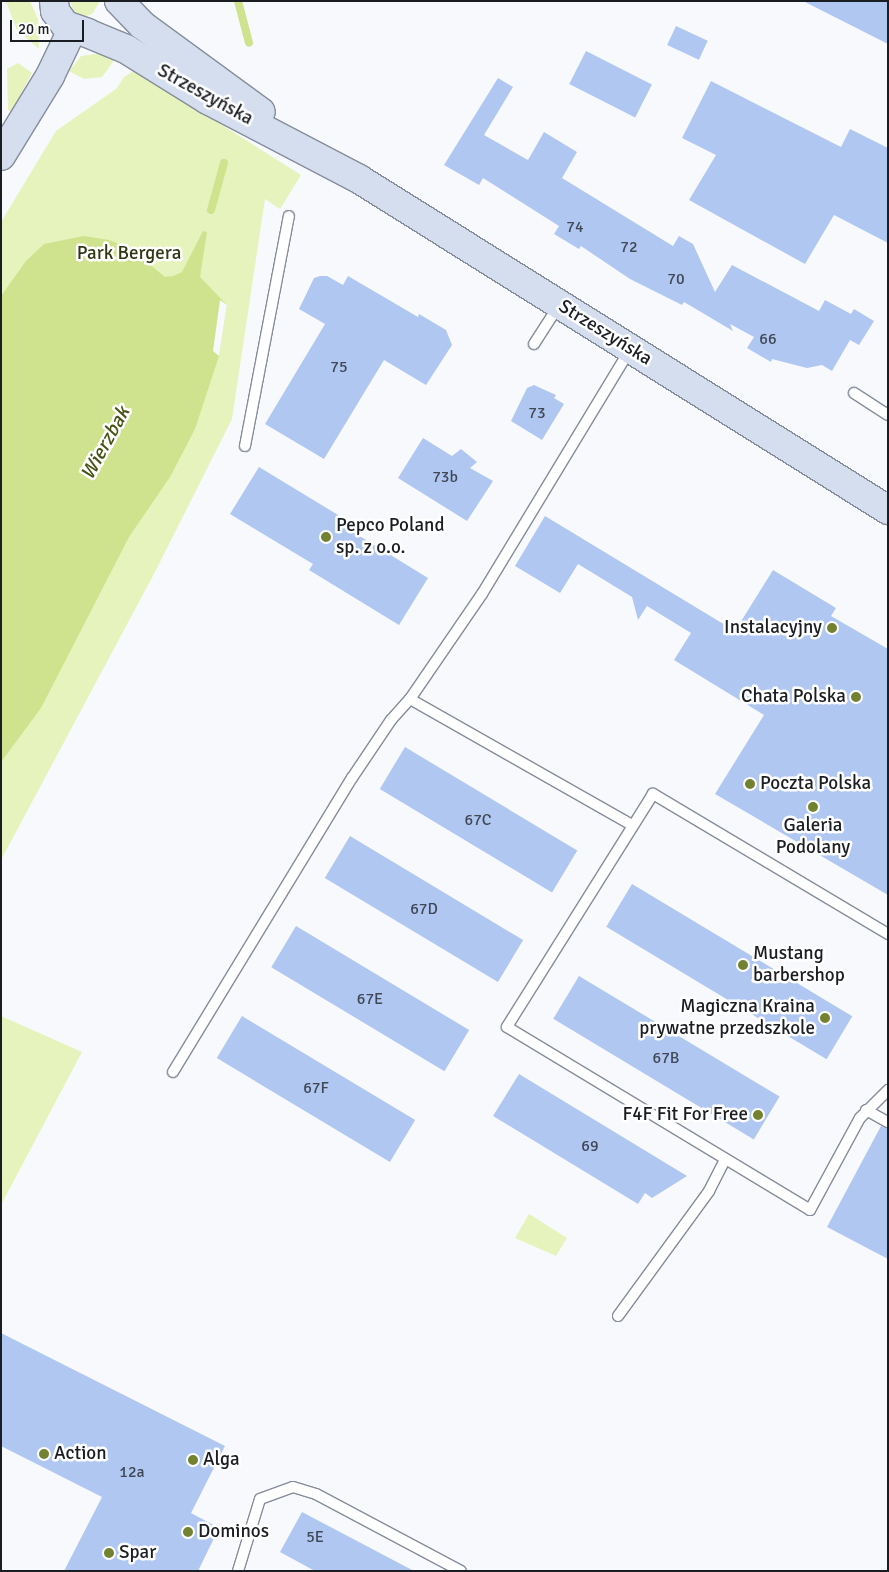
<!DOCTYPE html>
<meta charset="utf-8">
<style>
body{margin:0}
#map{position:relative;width:889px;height:1572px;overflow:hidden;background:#f8f9fc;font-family:Signika,sans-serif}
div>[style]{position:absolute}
.green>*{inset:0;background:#e6f3bc}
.water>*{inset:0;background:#cfe28d}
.pier>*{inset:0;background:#f8f9fc}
.stream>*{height:8px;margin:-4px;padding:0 4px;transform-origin:4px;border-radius:4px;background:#cfe28d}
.building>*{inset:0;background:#b0c7f2;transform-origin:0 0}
.roads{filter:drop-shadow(1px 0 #858d9a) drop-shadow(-1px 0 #858d9a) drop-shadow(0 1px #858d9a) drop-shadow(0 -1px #858d9a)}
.lane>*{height:10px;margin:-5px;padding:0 5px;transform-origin:5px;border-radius:5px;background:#fff}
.secondary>*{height:28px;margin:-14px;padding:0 14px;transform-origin:14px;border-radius:14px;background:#d5deef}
.dots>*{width:14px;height:14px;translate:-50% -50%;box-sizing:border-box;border:2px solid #fff;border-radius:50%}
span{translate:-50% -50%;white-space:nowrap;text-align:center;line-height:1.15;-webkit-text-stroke:5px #fff;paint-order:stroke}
.number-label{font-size:16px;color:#404856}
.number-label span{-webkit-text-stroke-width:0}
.street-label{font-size:19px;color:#1a1d22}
.park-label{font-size:19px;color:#2f3713}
.poi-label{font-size:19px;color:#1a1d22}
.left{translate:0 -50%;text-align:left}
.right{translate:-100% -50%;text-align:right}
.water-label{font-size:20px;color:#475215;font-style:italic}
.frame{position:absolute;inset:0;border:2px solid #1a1d22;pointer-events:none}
.scale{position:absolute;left:10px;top:20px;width:74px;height:22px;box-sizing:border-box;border:2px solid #1a1d22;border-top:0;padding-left:6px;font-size:15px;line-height:18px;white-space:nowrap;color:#1a1d22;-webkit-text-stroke:4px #fff;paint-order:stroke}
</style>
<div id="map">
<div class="green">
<div style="clip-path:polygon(6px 1px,30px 1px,38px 19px,39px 49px,17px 30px)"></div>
<div style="clip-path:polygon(70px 1px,99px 1px,99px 3px,92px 14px,83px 17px,74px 12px)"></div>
<div style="clip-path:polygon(103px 53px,116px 58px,102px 77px,84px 79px,69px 71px,81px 56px)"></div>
<div style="clip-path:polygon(18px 63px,32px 73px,11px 112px,8px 110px,7px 69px)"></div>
<div style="clip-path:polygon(135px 70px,301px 175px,280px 209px,265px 199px,232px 419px,155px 572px,1px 860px,1px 222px,56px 131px,116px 89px,124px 77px)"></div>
<div style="clip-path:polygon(1px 1016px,82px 1052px,1px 1205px)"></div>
<div style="clip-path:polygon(529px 1214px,567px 1238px,556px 1256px,515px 1238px)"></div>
</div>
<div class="water">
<div style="clip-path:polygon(203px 231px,207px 232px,200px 277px,227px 305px,219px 356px,195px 429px,170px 477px,129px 537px,41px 708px,1px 762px,1px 296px,26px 261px,44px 244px,84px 236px,109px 240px,130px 248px,165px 277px,173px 276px,182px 272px)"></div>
</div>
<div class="pier">
<div style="clip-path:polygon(220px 300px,227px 305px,219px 356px,213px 351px)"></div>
</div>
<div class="stream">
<div style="left:238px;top:1px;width:43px;rotate:75.3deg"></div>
<div style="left:211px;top:210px;width:49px;rotate:-74.5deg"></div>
</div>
<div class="building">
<div style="clip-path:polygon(803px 1px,888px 1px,888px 44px)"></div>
<div style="left:676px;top:26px;width:35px;height:21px;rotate:25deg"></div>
<div style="left:586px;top:51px;width:74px;height:37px;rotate:27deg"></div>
<div style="clip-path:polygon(498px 78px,513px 87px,484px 135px,528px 160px,544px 132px,577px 152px,562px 178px,673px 246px,679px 236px,693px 244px,715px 292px,732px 265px,819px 311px,825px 300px,851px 314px,854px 309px,874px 321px,859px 345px,850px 340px,832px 371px,822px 365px,807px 368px,772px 359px,771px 362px,747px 348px,754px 337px,730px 324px,733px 331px,684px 302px,682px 305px,630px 279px,581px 246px,579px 249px,554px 234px,559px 226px,483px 178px,479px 185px,444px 165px)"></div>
<div style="clip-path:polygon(711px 81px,841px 147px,850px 129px,888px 148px,888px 243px,834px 215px,805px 264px,689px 200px,716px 155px,682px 138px)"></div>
<div style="clip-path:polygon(320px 276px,327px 276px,343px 285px,348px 276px,418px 317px,419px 314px,446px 330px,452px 345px,426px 385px,384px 360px,324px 459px,265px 424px,325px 324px,299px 309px,314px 278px)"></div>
<div style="clip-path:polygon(534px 385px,556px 395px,554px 398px,564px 404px,542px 440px,511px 421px,527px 388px)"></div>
<div style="clip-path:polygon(423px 438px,452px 456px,461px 449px,477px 462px,470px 468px,493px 481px,467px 521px,398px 478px)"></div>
<div style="clip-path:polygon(259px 467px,343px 518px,340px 524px,428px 578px,399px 625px,309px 570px,313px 564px,230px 514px)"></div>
<div style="clip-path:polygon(545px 516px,735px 631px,773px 570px,836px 608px,831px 616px,888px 649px,888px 895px,715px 794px,764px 715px,674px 660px,691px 633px,647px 606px,638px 620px,632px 597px,578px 564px,560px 593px,515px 566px)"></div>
<div style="left:405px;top:747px;width:201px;height:49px;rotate:31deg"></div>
<div style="left:350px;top:836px;width:202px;height:49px;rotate:31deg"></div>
<div style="left:632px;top:884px;width:257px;height:50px;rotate:31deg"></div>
<div style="left:296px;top:926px;width:202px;height:48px;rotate:31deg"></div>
<div style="left:579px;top:976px;width:234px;height:50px;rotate:31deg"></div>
<div style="left:242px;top:1016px;width:202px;height:49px;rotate:31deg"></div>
<div style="clip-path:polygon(519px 1074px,687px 1176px,652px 1198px,645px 1193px,638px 1204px,493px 1116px)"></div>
<div style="clip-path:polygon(881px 1126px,888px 1129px,888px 1259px,827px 1227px)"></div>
<div style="clip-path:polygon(1px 1333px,225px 1446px,191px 1513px,219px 1528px,198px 1571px,64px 1571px,102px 1497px,1px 1446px)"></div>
<div style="clip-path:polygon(302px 1512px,414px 1571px,315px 1571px,280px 1552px)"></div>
</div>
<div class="roads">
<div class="lane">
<div style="left:534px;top:344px;width:46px;rotate:-57.3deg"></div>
<div style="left:854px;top:393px;width:40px;rotate:32.9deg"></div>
<div style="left:245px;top:446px;width:234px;rotate:-79.2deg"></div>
<div style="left:410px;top:699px;width:127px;rotate:-55.6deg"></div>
<div style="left:482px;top:594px;width:285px;rotate:-58.8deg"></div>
<div style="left:888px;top:934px;width:274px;rotate:-149.2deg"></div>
<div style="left:653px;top:794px;width:275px;rotate:122.1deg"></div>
<div style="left:507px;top:1027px;width:354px;rotate:31.1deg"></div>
<div style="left:810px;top:1210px;width:105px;rotate:-61.5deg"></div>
<div style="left:860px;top:1118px;width:40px;rotate:-45deg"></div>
<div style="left:173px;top:1072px;width:344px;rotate:-58.7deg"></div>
<div style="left:352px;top:778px;width:70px;rotate:-56.1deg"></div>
<div style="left:391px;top:720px;width:28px;rotate:-48deg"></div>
<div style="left:410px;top:699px;width:255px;rotate:29.6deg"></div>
<div style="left:866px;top:1110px;width:25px;rotate:29deg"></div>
<div style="left:618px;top:1316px;width:155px;rotate:-53.9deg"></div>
<div style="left:709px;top:1191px;width:36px;rotate:-63deg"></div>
<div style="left:238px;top:1571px;width:75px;rotate:-73deg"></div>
<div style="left:260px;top:1499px;width:35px;rotate:-20deg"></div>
<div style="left:293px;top:1487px;width:24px;rotate:17deg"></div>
<div style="left:316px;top:1494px;width:164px;rotate:28deg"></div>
</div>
<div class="secondary">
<div style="left:54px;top:1px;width:10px;rotate:84deg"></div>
<div style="left:55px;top:11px;width:17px;rotate:54deg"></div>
<div style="left:65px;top:25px;width:24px;rotate:19deg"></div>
<div style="left:119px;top:1px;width:33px;rotate:46deg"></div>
<div style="left:142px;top:25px;width:147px;rotate:36.2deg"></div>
<div style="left:87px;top:33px;width:42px;rotate:22.3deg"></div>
<div style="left:126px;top:49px;width:97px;rotate:31.9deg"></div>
<div style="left:208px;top:100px;width:170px;rotate:27.6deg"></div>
<div style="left:359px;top:179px;width:624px;rotate:32.03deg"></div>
<div style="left:1px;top:156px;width:94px;rotate:-58.5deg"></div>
<div style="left:50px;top:76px;width:51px;rotate:-64.4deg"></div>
</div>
</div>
<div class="dots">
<div style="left:326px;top:537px;background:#728230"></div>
<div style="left:832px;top:628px;background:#728230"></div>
<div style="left:856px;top:697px;background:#728230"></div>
<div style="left:750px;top:784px;background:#728230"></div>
<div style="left:813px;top:807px;background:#728230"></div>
<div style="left:743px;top:965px;background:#728230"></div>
<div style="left:825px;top:1018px;background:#728230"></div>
<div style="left:758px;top:1115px;background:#728230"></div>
<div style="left:44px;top:1454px;background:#728230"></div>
<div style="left:193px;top:1460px;background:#728230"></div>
<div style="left:188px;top:1532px;background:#728230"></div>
<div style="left:109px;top:1553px;background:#728230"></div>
</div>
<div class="number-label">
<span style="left:575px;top:227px">74</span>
<span style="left:629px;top:247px">72</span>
<span style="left:676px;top:279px">70</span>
<span style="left:768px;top:339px">66</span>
<span style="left:339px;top:367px">75</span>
<span style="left:537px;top:413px">73</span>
<span style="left:445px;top:477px">73b</span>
<span style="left:478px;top:820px">67C</span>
<span style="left:424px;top:909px">67D</span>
<span style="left:370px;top:999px">67E</span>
<span style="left:666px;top:1058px">67B</span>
<span style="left:316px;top:1088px">67F</span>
<span style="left:590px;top:1146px">69</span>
<span style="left:132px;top:1472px">12a</span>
<span style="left:315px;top:1537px">5E</span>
</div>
<div class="street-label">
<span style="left:205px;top:95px;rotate:29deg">Strzeszyńska</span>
<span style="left:605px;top:333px;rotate:32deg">Strzeszyńska</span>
</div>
<div class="park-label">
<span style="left:129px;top:254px">Park Bergera</span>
</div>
<div class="poi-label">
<span class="left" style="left:336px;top:537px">Pepco Poland<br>sp. z o.o.</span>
<span class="right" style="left:822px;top:628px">Instalacyjny</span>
<span class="right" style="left:846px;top:697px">Chata Polska</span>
<span class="left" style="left:760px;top:784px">Poczta Polska</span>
<span style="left:813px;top:837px">Galeria<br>Podolany</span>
<span class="left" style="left:753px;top:965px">Mustang<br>barbershop</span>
<span class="right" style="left:815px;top:1018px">Magiczna Kraina<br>prywatne przedszkole</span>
<span class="right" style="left:748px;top:1115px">F4F Fit For Free</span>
<span class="left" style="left:54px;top:1454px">Action</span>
<span class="left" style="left:203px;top:1460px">Alga</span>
<span class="left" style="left:198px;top:1532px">Dominos</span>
<span class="left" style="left:119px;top:1553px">Spar</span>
</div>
<div class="water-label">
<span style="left:105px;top:443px;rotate:-61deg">Wierzbak</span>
</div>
<div class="frame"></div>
<div class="scale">20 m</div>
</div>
